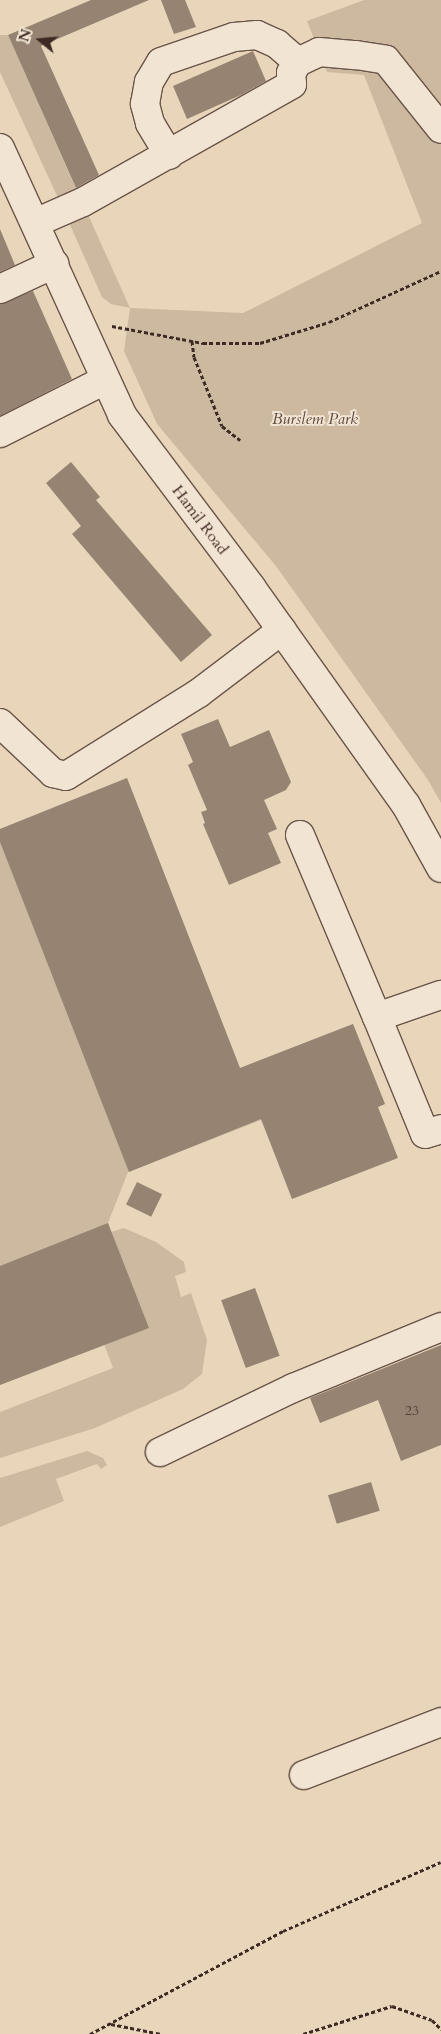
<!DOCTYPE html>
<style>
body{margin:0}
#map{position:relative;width:441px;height:2034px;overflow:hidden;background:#e9d6ba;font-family:Cardo,serif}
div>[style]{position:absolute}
.green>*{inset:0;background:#ccb9a0}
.building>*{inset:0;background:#978372;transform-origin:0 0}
.path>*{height:3px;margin-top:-1.5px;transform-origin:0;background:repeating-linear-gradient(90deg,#3f2a23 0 4px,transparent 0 6.5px)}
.roads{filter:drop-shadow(1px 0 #6a5549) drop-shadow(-1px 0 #6a5549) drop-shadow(0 1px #6a5549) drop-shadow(0 -1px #6a5549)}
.minor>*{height:28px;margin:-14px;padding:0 14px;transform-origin:14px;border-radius:14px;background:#f1e4d2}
span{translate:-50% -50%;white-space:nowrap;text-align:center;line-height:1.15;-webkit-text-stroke:4px #f1e4d2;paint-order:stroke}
.number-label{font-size:14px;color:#554037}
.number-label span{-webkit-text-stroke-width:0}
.park-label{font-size:16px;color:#5b473c;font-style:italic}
.street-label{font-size:16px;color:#3f2a23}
.north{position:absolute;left:15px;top:15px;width:50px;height:50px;-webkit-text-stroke:4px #f1e4d2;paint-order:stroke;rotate:287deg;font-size:14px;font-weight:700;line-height:20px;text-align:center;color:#3f2a23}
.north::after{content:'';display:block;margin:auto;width:18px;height:22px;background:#3f2a23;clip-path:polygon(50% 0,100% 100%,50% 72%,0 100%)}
</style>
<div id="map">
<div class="green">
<div style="clip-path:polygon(364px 0,441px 0,441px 803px,428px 780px,276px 566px,157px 424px,124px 351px,130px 308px,111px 304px,102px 297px,67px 218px,86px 210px,130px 308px,243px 313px,422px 223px,364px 75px,327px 72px,307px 21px)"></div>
<div style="clip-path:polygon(0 35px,8px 35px,76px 189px,58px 198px,0 72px)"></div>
<div style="clip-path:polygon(127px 778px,240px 1068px,353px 1024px,385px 1104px,273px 1148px,261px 1120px,128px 1172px,108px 1223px,111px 1232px,124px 1228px,156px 1242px,184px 1262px,186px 1272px,175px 1276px,181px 1297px,191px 1293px,207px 1340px,202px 1374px,183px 1389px,95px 1428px,0 1458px,0 1412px,113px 1368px,104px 1344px,0 1385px,0 829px)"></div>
<div style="clip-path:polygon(87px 1451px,103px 1458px,107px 1465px,101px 1469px,97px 1464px,56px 1479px,64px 1501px,0 1527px,0 1478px)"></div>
</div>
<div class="building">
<div style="clip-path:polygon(91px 0,149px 0,41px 46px,99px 175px,76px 188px,8px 35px)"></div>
<div style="clip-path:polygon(161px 0,185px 0,196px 27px,174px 34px)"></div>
<div style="clip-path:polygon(253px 51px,266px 81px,241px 95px,187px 119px,173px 86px)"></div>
<div style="clip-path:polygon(0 229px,15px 265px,0 272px)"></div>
<div style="clip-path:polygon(33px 291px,72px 379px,0 416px,0 304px)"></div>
<div style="clip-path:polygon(71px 462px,100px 497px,96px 500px,212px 635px,181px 662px,72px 534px,81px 526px,46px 483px)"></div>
<div style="clip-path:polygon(218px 719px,230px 747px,269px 730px,291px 782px,286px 790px,264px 800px,277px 829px,268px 833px,281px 863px,229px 885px,203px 824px,205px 823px,201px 812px,207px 810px,188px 765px,193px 762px,181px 734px)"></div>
<div style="clip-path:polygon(127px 778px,240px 1068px,353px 1024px,385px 1104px,378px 1107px,398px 1158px,292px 1199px,261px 1119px,129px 1172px,0 842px,0 829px)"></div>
<div style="left:137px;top:1182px;width:28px;height:25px;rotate:26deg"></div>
<div style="clip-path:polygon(108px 1223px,149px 1328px,0 1385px,0 1266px)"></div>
<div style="left:255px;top:1288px;width:72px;height:36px;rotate:70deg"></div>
<div style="clip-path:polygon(441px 1345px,441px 1445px,401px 1461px,378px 1400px,320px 1423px,310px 1398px)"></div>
<div style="left:371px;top:1482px;width:30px;height:45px;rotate:73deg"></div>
</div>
<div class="path">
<div style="left:112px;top:326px;width:93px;rotate:10.6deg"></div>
<div style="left:203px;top:343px;width:57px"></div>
<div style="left:260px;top:343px;width:72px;rotate:-16.9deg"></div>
<div style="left:329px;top:322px;width:123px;rotate:-24.5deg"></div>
<div style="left:192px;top:341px;width:16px;rotate:83deg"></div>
<div style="left:194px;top:357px;width:74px;rotate:67.9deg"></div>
<div style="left:222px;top:426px;width:23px;rotate:38deg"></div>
<div style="left:111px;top:2024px;width:51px;rotate:11.3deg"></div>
<div style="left:90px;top:2034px;width:219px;rotate:-28.1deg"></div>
<div style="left:283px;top:1931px;width:172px;rotate:-23.6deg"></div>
<div style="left:303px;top:2034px;width:93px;rotate:-17.5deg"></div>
<div style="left:392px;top:2006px;width:42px;rotate:19.3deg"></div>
<div style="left:432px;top:2020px;width:13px;rotate:45deg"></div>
</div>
<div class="roads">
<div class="minor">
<div style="left:0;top:148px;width:294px;rotate:65.4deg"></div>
<div style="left:122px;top:415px;width:215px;rotate:53.1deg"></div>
<div style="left:251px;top:587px;width:267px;rotate:54.6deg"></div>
<div style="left:406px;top:805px;width:72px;rotate:60.9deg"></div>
<div style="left:169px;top:155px;width:37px;rotate:-121deg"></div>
<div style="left:150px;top:123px;width:20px;rotate:-105deg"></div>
<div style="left:145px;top:104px;width:22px;rotate:-80deg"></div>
<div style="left:149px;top:82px;width:23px;rotate:-59deg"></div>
<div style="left:161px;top:62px;width:77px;rotate:-18.9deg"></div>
<div style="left:234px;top:37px;width:23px;rotate:-5deg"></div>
<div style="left:257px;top:35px;width:22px;rotate:24deg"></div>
<div style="left:277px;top:44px;width:28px;rotate:41deg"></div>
<div style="left:35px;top:223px;width:52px;rotate:-23.6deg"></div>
<div style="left:83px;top:202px;width:240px;rotate:-29.4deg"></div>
<div style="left:292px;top:84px;width:11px;rotate:-95deg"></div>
<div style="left:291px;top:73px;width:13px;rotate:-58deg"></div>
<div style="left:298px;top:62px;width:23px;rotate:-25deg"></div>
<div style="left:319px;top:52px;width:37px;rotate:5deg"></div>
<div style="left:356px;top:55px;width:30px;rotate:9deg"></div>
<div style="left:386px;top:60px;width:88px;rotate:51.4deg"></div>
<div style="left:0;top:289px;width:60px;rotate:-24.8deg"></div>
<div style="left:0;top:433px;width:118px;rotate:-26.8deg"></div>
<div style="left:0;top:723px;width:73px;rotate:43.3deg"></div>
<div style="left:53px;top:773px;width:13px;rotate:13deg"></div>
<div style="left:66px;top:776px;width:157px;rotate:-32deg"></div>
<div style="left:199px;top:693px;width:104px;rotate:-37.2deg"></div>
<div style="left:300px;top:835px;width:198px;rotate:67.1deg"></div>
<div style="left:377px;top:1017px;width:68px;rotate:-19deg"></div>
<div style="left:377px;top:1017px;width:126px;rotate:67.7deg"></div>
<div style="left:425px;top:1134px;width:17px;rotate:-17deg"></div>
<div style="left:160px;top:1452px;width:148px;rotate:-25.7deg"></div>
<div style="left:293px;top:1388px;width:160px;rotate:-22.4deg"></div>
<div style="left:304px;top:1775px;width:147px;rotate:-21.1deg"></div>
</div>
</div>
<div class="number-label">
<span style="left:412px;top:1411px">23</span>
</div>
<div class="park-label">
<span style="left:315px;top:419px">Burslem Park</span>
</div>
<div class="street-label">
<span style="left:200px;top:520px;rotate:53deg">Hamil Road</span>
</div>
<div class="north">N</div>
</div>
